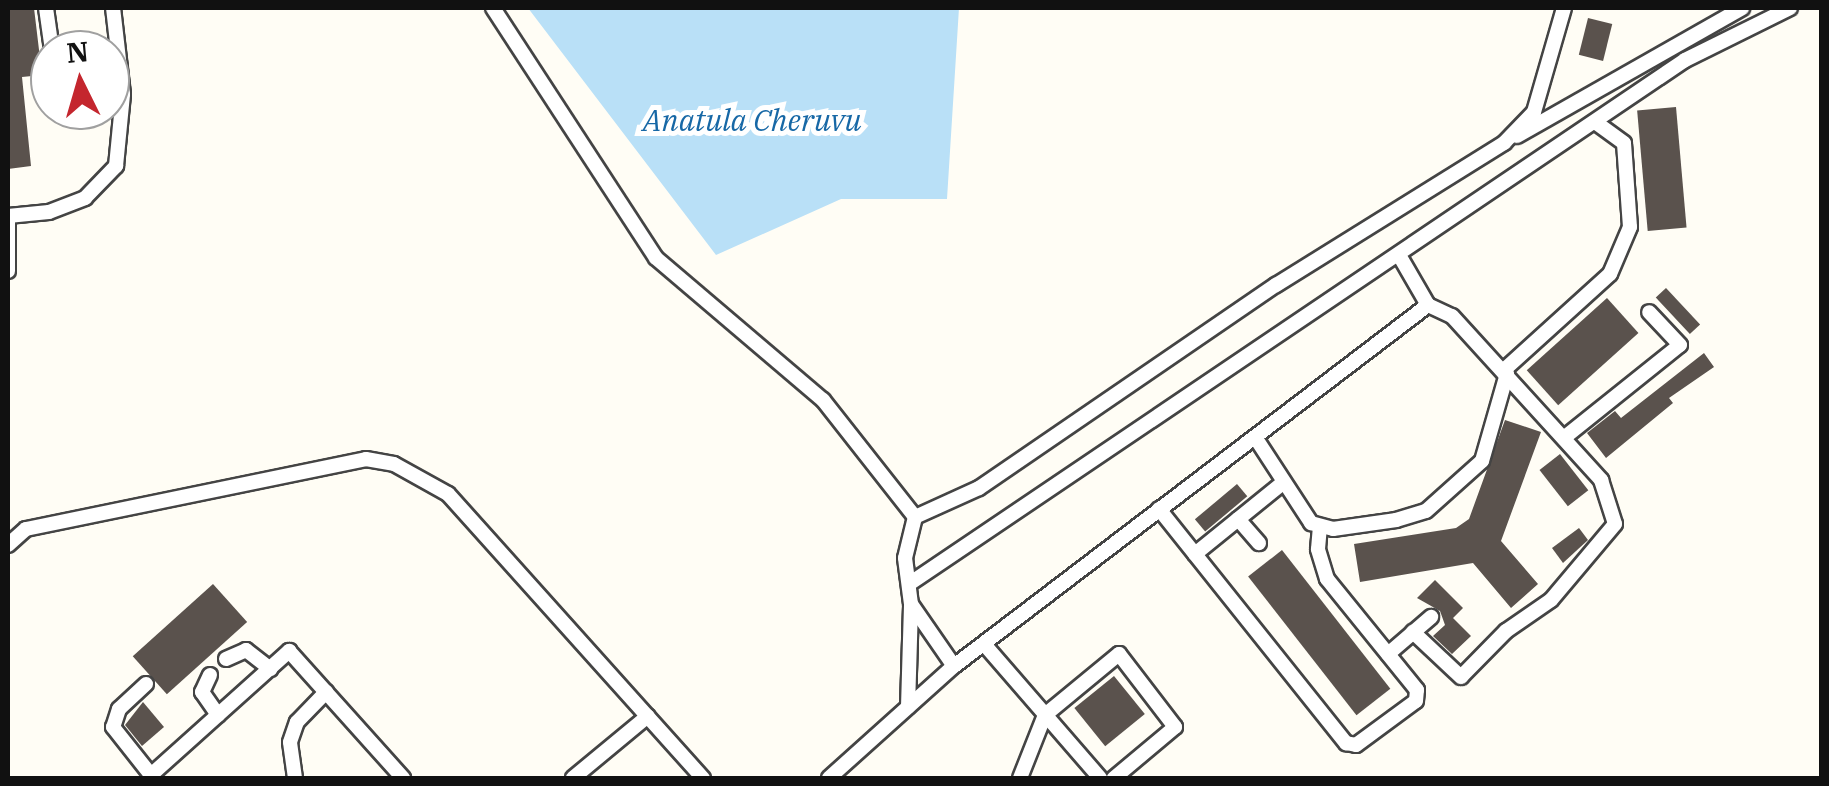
<!DOCTYPE html>
<style>
body{margin:0}
#map{position:relative;width:1829px;height:786px;overflow:hidden;background:#fffdf5;font-family:"IBM Plex Serif",serif}
div>[style]{position:absolute}
.water>*{inset:0;background:#b9e0f7}
.building>*{inset:0;background:#5a524d;transform-origin:0 0}
.roads{filter:drop-shadow(2px 0 #444) drop-shadow(-2px 0 #444) drop-shadow(0 2px #444) drop-shadow(0 -2px #444)}
.minor>*{height:14px;margin:-7px;padding:0 7px;transform-origin:7px;border-radius:7px;background:#fff}
span{translate:-50% -50%;white-space:nowrap;text-align:center;line-height:1.15;-webkit-text-stroke:10px #fff;paint-order:stroke}
.water-label{font-size:30px;color:#1768a6;font-style:italic}
.frame{position:absolute;inset:0;border:10px solid #111;pointer-events:none}
.north{position:absolute;left:30px;top:30px;width:100px;height:100px;box-sizing:border-box;background:#fff;border:2px solid #a0a0a0;border-radius:50%;rotate:355deg;font-size:28px;font-weight:700;line-height:40px;text-align:center;color:#111}
.north::after{content:'';display:block;margin:auto;width:35px;height:45px;background:#c4262e;clip-path:polygon(50% 0,100% 100%,50% 72%,0 100%)}
</style>
<div id="map">
<div class="water">
<div style="clip-path:polygon(528px 8px,959px 8px,947px 199px,841px 199px,716px 255px)"></div>
</div>
<div class="building">
<div style="clip-path:polygon(8px 8px,34px 8px,42px 75px,22px 77px,31px 166px,8px 169px)"></div>
<div style="left:1588px;top:18px;width:25px;height:38px;rotate:14deg"></div>
<div style="left:1676px;top:107px;width:121px;height:39px;rotate:85deg"></div>
<div style="left:1666px;top:288px;width:50px;height:14px;rotate:47deg"></div>
<div style="left:1607px;top:298px;width:47px;height:108px;rotate:48deg"></div>
<div style="clip-path:polygon(1704px 353px,1714px 367px,1669px 398px,1673px 403px,1606px 458px,1587px 433px,1615px 411px,1621px 418px)"></div>
<div style="clip-path:polygon(1505px 420px,1541px 432px,1501px 541px,1538px 584px,1511px 608px,1473px 563px,1360px 582px,1354px 544px,1456px 528px,1469px 519px)"></div>
<div style="left:1560px;top:454px;width:46px;height:26px;rotate:52deg"></div>
<div style="left:1237px;top:484px;width:16px;height:55px;rotate:50deg"></div>
<div style="clip-path:polygon(1579px 528px,1588px 540px,1563px 563px,1552px 548px)"></div>
<div style="left:1282px;top:550px;width:176px;height:43px;rotate:52deg"></div>
<div style="clip-path:polygon(1435px 580px,1463px 608px,1453px 618px,1471px 636px,1452px 654px,1433px 636px,1445px 625px,1440px 611px,1417px 598px)"></div>
<div style="left:213px;top:584px;width:51px;height:108px;rotate:48deg"></div>
<div style="left:1114px;top:676px;width:49px;height:51px;rotate:51deg"></div>
<div style="clip-path:polygon(143px 702px,164px 727px,142px 746px,125px 725px)"></div>
</div>
<div class="roads">
<div class="minor">
<div style="left:46px;top:8px;width:42px;rotate:81.9deg"></div>
<div style="left:493px;top:8px;width:298px;rotate:56.9deg"></div>
<div style="left:656px;top:258px;width:219px;rotate:40.4deg"></div>
<div style="left:823px;top:400px;width:149px;rotate:51.8deg"></div>
<div style="left:915px;top:517px;width:42px;rotate:103.7deg"></div>
<div style="left:905px;top:558px;width:46px;rotate:82.6deg"></div>
<div style="left:911px;top:604px;width:75px;rotate:55.3deg"></div>
<div style="left:1517px;top:136px;width:259px;rotate:-29.6deg"></div>
<div style="left:8px;top:216px;width:41px;rotate:-5.6deg"></div>
<div style="left:49px;top:212px;width:39px;rotate:-21deg"></div>
<div style="left:85px;top:198px;width:45px;rotate:-45.9deg"></div>
<div style="left:116px;top:166px;width:72px;rotate:-84.4deg"></div>
<div style="left:123px;top:94px;width:87px;rotate:-96.6deg"></div>
<div style="left:1399px;top:255px;width:58px;rotate:59.9deg"></div>
<div style="left:1428px;top:305px;width:26px;rotate:25deg"></div>
<div style="left:1452px;top:316px;width:222px;rotate:47.7deg"></div>
<div style="left:1601px;top:480px;width:46px;rotate:72.3deg"></div>
<div style="left:1615px;top:524px;width:99px;rotate:130.1deg"></div>
<div style="left:1551px;top:600px;width:55px;rotate:145.4deg"></div>
<div style="left:1506px;top:631px;width:64px;rotate:134.4deg"></div>
<div style="left:1461px;top:677px;width:66px;rotate:-136.8deg"></div>
<div style="left:8px;top:271px;width:55px;rotate:-90deg"></div>
<div style="left:1504px;top:370px;width:143px;rotate:-42.2deg"></div>
<div style="left:1610px;top:274px;width:51px;rotate:-66.9deg"></div>
<div style="left:1630px;top:227px;width:84px;rotate:-94.1deg"></div>
<div style="left:1624px;top:143px;width:34px;rotate:-144deg"></div>
<div style="left:1255px;top:437px;width:103px;rotate:56.9deg"></div>
<div style="left:1311px;top:523px;width:23px;rotate:15deg"></div>
<div style="left:1333px;top:529px;width:64px;rotate:-8.1deg"></div>
<div style="left:1396px;top:520px;width:31px;rotate:-17deg"></div>
<div style="left:1426px;top:511px;width:75px;rotate:-41.8deg"></div>
<div style="left:1482px;top:461px;width:91px;rotate:-74deg"></div>
<div style="left:1565px;top:437px;width:147px;rotate:-38.7deg"></div>
<div style="left:1680px;top:345px;width:45px;rotate:-133.2deg"></div>
<div style="left:1159px;top:509px;width:300px;rotate:51.4deg"></div>
<div style="left:1346px;top:743px;width:10px;rotate:11deg"></div>
<div style="left:1356px;top:745px;width:74px;rotate:-36.3deg"></div>
<div style="left:1416px;top:701px;width:11px;rotate:-85deg"></div>
<div style="left:1417px;top:690px;width:143px;rotate:-129deg"></div>
<div style="left:1327px;top:579px;width:31px;rotate:-107deg"></div>
<div style="left:1318px;top:549px;width:22px;rotate:-85deg"></div>
<div style="left:915px;top:517px;width:70px;rotate:-24.4deg"></div>
<div style="left:979px;top:488px;width:360px;rotate:-34.4deg"></div>
<div style="left:1276px;top:285px;width:269px;rotate:-31.9deg"></div>
<div style="left:1504px;top:143px;width:43px;rotate:-45.9deg"></div>
<div style="left:1534px;top:112px;width:108px;rotate:-73.9deg"></div>
<div style="left:1238px;top:519px;width:32px;rotate:49deg"></div>
<div style="left:8px;top:545px;width:24px;rotate:-42deg"></div>
<div style="left:26px;top:529px;width:347px;rotate:-11.6deg"></div>
<div style="left:366px;top:459px;width:28px;rotate:10deg"></div>
<div style="left:394px;top:464px;width:62px;rotate:29.1deg"></div>
<div style="left:448px;top:494px;width:382px;rotate:48.1deg"></div>
<div style="left:1195px;top:554px;width:114px;rotate:-39deg"></div>
<div style="left:909px;top:584px;width:936px;rotate:-34.03deg"></div>
<div style="left:1685px;top:60px;width:117px;rotate:-26.3deg"></div>
<div style="left:984px;top:644px;width:177px;rotate:49.1deg"></div>
<div style="left:1388px;top:654px;width:57px;rotate:-40.7deg"></div>
<div style="left:226px;top:659px;width:22px;rotate:-24deg"></div>
<div style="left:246px;top:650px;width:31px;rotate:38deg"></div>
<div style="left:210px;top:675px;width:19px;rotate:115deg"></div>
<div style="left:202px;top:692px;width:28px;rotate:55deg"></div>
<div style="left:146px;top:684px;width:37px;rotate:137deg"></div>
<div style="left:119px;top:709px;width:19px;rotate:108deg"></div>
<div style="left:113px;top:727px;width:61px;rotate:51.6deg"></div>
<div style="left:151px;top:775px;width:186px;rotate:-41.9deg"></div>
<div style="left:289px;top:651px;width:171px;rotate:48.1deg"></div>
<div style="left:908px;top:707px;width:102px;rotate:-88.3deg"></div>
<div style="left:295px;top:778px;width:36px;rotate:-98deg"></div>
<div style="left:290px;top:742px;width:21px;rotate:-71deg"></div>
<div style="left:297px;top:722px;width:42px;rotate:-46deg"></div>
<div style="left:573px;top:778px;width:97px;rotate:-39.6deg"></div>
<div style="left:829px;top:778px;width:168px;rotate:-41.9deg"></div>
<div style="left:954px;top:666px;width:596px;rotate:-37.29deg"></div>
<div style="left:1020px;top:778px;width:68px;rotate:-68.4deg"></div>
<div style="left:1045px;top:715px;width:96px;rotate:-39.5deg"></div>
<div style="left:1119px;top:654px;width:92px;rotate:52.5deg"></div>
<div style="left:1175px;top:727px;width:80px;rotate:140.1deg"></div>
</div>
</div>
<div class="water-label">
<span style="left:752px;top:120px">Anatula Cheruvu</span>
</div>
<div class="frame"></div>
<div class="north">N</div>
</div>
